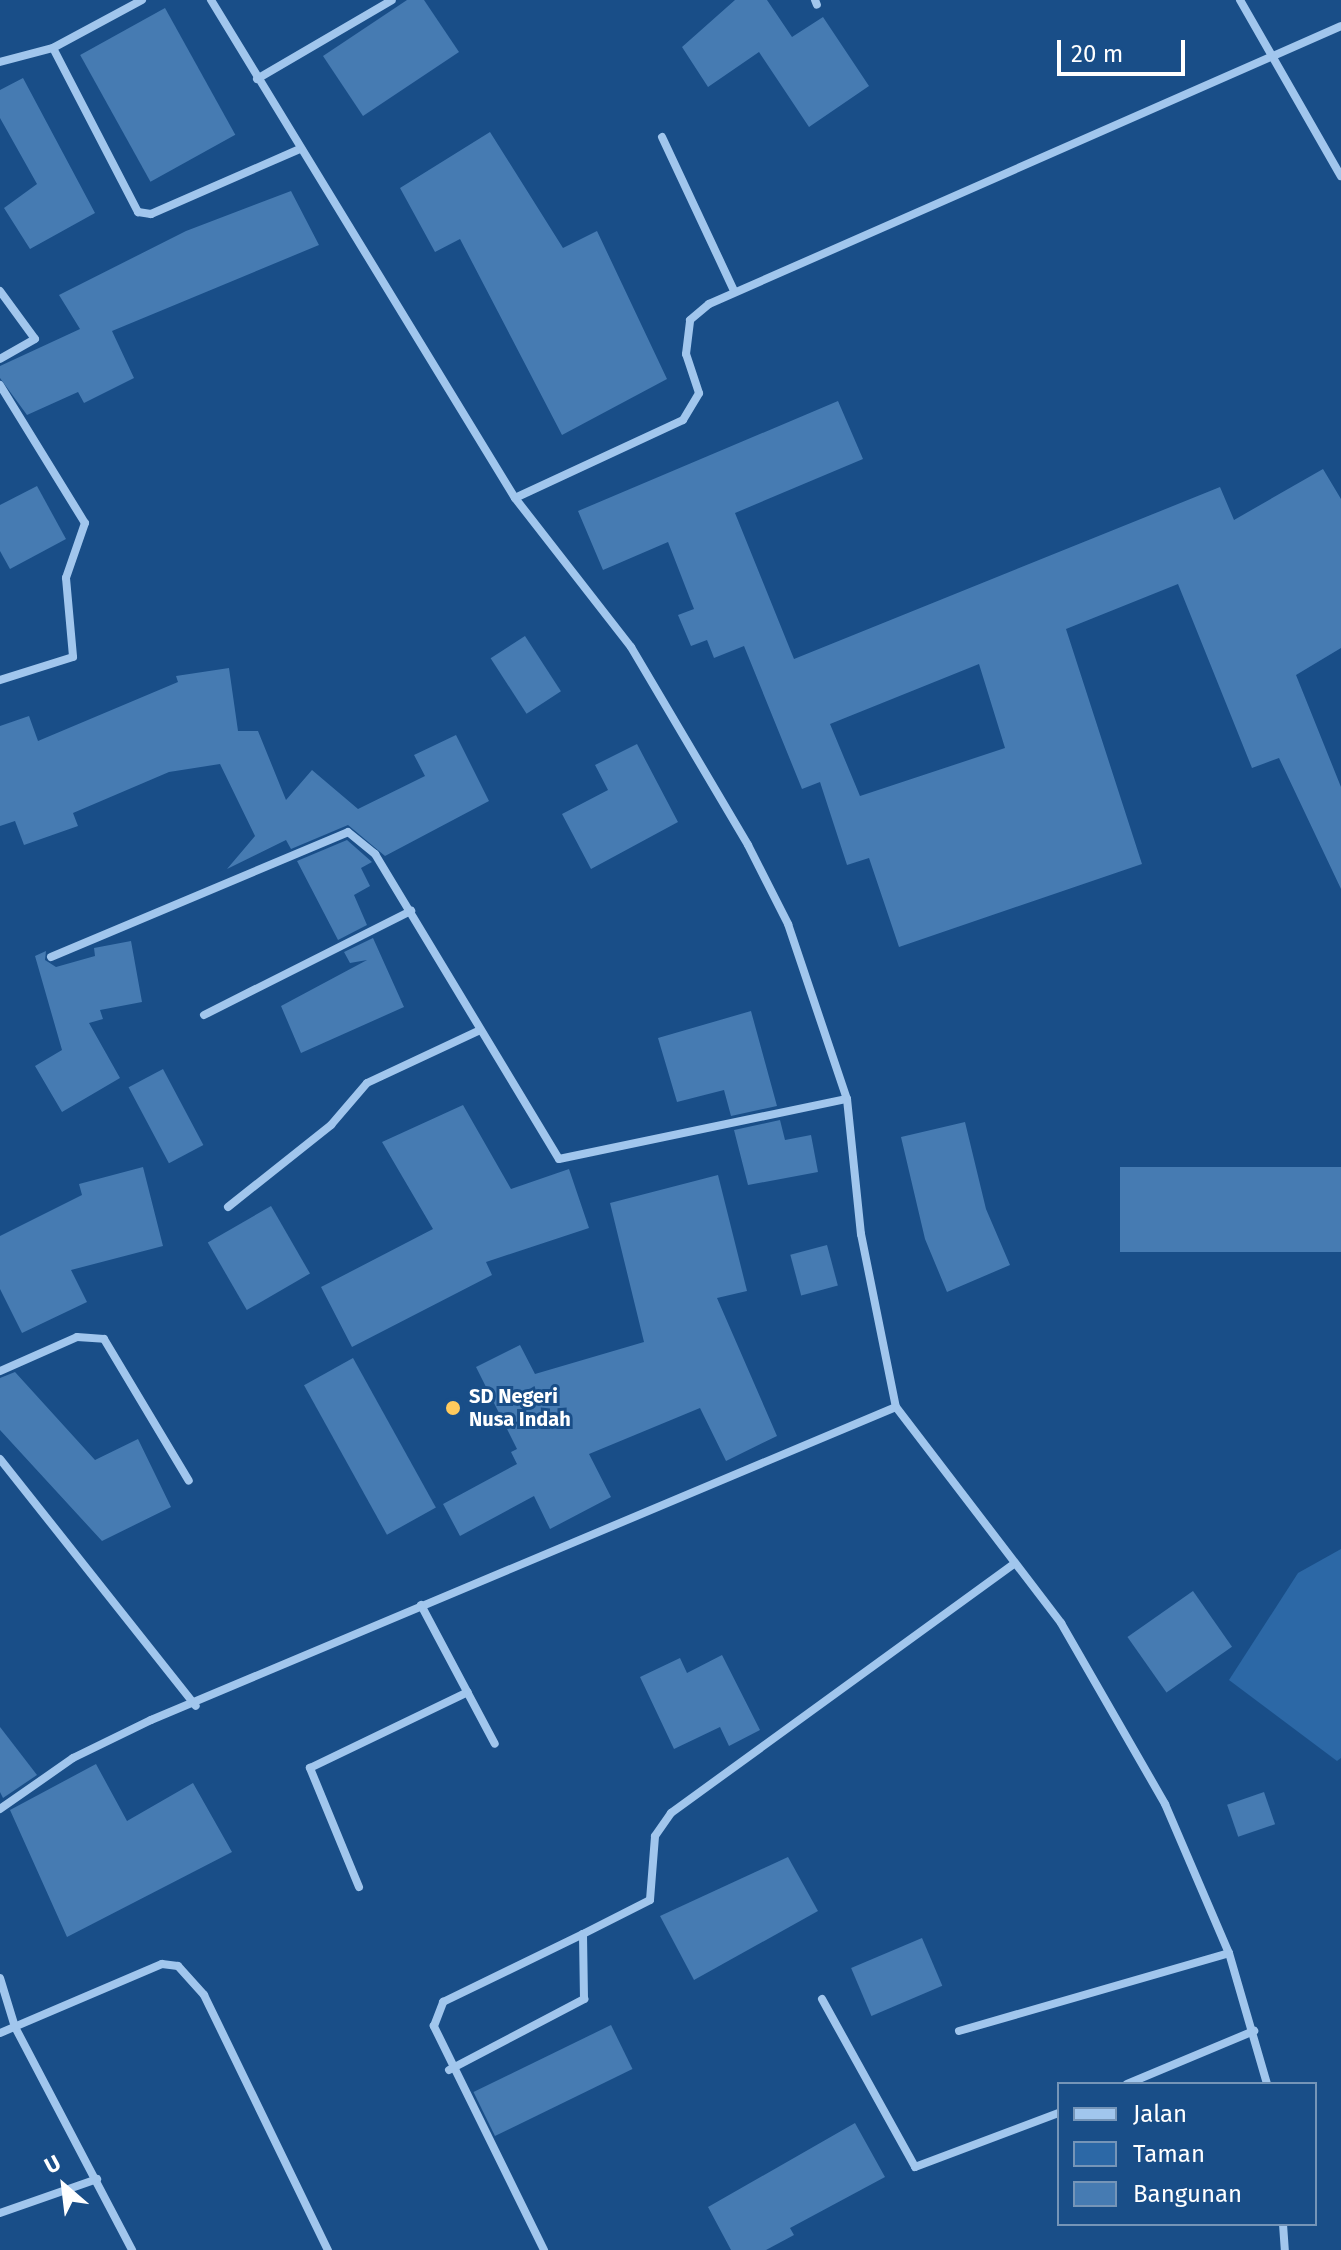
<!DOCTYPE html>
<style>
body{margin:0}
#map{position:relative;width:1341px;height:2250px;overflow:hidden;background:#194e88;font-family:"Fira Sans",sans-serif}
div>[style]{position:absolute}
.green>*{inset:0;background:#2c68a6}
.building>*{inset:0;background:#467bb2;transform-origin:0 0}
.minor>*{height:8px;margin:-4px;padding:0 4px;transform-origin:4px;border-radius:4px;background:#a1c6ed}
.dots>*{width:22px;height:22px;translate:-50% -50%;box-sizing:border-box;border:4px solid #194e88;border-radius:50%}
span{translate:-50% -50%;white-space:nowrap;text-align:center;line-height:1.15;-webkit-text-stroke:6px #194e88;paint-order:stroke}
.poi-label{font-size:20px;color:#fff;font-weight:700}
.left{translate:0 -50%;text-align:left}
.legend{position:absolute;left:1057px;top:2082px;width:260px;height:144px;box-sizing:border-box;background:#194e88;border:2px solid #7595b8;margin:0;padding:10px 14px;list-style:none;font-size:24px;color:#fff}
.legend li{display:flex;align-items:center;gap:16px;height:40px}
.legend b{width:40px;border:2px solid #7595b8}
.north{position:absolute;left:24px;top:2146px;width:80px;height:80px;-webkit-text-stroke:6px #194e88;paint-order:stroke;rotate:332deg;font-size:22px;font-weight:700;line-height:32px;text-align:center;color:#fff}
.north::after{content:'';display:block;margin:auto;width:28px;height:36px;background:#fff;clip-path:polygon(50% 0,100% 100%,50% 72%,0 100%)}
.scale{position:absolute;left:1057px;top:40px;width:128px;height:36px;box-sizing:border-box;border:4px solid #fff;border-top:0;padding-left:10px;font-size:24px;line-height:28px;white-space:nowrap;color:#fff;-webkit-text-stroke:6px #194e88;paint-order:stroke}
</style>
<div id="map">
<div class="green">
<div style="clip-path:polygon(1341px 1549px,1341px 1758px,1337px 1761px,1229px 1680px,1298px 1573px)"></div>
</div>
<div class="building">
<div style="clip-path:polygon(407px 0,424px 0,459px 52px,363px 116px,323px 56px)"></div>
<div style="clip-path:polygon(735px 0,767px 0,792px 37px,823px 17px,869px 86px,809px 127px,759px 52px,708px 87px,682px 47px)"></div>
<div style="left:165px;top:8px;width:145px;height:97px;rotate:61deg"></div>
<div style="clip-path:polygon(23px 78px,95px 213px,30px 249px,4px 208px,37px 184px,0 118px,0 90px)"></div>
<div style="clip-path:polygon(490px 132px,563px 248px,597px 231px,667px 379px,562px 435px,460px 239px,435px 252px,400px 188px)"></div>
<div style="clip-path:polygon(291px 191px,319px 245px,112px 331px,134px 378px,84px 403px,78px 392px,27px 415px,0 378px,0 366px,80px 329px,59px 295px,186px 231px)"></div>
<div style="clip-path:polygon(evenodd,838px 401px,863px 459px,735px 513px,794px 659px,1220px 487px,1234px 520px,1323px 469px,1341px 499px,1341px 648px,1296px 675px,1341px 787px,1341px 889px,1279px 758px,1252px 768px,1178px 584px,1066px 629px,1142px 864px,899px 947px,869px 858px,847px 865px,820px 782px,802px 789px,744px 646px,714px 658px,707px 640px,691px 646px,678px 615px,694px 609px,668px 542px,603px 570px,578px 511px,838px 401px,979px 664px,1005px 748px,860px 796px,830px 724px,979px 664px)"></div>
<div style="clip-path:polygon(37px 486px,66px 539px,10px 569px,0 551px,0 505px)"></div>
<div style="left:525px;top:636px;width:66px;height:41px;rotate:57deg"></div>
<div style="clip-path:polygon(229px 668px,238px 731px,258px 731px,286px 800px,312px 770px,358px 809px,425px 776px,414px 755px,456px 735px,489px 801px,385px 856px,348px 825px,291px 849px,286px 840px,227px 869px,255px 836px,220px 764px,169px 772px,73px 813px,78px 826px,24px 845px,15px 821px,0 826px,0 726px,29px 716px,38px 741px,178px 682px,176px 676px)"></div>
<div style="clip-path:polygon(637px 744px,678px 822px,591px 869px,562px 814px,608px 790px,595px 765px)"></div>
<div style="clip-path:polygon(347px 840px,372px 862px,361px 868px,370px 886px,354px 895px,367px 925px,338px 940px,297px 861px)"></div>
<div style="clip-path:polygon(373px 938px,404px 1007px,301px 1053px,281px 1006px,367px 960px,350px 963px,344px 952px)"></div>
<div style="clip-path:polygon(131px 941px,142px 1002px,100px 1010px,103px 1019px,89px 1023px,120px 1078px,62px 1112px,35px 1066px,62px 1050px,35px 956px,46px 951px,45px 960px,56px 967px,95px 956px,94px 948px)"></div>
<div style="clip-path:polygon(751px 1011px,777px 1106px,731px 1116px,724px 1090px,677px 1102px,658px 1038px)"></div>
<div style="left:163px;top:1069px;width:86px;height:39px;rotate:62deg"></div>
<div style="clip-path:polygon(463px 1105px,511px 1189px,569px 1169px,589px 1228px,486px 1262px,492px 1275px,352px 1347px,321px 1287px,433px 1229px,382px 1142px)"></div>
<div style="clip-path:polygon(780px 1120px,785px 1140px,811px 1135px,818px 1172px,748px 1185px,734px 1130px)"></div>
<div style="clip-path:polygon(965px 1122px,986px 1209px,1010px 1265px,947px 1292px,925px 1239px,901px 1137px)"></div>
<div style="clip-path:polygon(143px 1167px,163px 1246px,71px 1270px,87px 1302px,22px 1333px,0 1289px,0 1236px,82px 1195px,79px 1184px)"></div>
<div style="left:1341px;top:1167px;width:85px;height:221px;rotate:90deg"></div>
<div style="clip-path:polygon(718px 1175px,747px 1291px,717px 1298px,777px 1436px,726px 1461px,700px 1408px,589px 1454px,611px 1497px,550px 1529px,534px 1496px,460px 1536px,443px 1504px,517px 1464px,511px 1452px,517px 1449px,476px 1367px,520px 1345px,535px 1374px,644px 1342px,610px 1203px)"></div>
<div style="left:271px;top:1206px;width:78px;height:73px;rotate:60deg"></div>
<div style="left:827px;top:1245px;width:42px;height:38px;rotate:75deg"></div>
<div style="left:353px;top:1358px;width:171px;height:56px;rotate:61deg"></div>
<div style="clip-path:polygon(15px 1372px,95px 1460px,138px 1439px,171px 1507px,102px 1541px,0 1430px,0 1378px)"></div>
<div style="left:1193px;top:1591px;width:68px;height:80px;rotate:55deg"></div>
<div style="clip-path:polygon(722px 1655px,760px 1730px,729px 1746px,720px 1727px,674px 1749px,640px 1677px,680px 1658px,687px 1673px)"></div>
<div style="clip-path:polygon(0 1727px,37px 1775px,3px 1798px,0 1792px)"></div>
<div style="clip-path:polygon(96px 1764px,127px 1821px,193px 1783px,232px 1852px,67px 1937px,10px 1810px)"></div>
<div style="left:1264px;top:1792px;width:34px;height:39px;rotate:71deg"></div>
<div style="clip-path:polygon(788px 1857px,818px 1911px,694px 1980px,660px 1916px)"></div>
<div style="left:922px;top:1938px;width:52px;height:77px;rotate:67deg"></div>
<div style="left:611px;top:2025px;width:49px;height:153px;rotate:64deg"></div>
<div style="clip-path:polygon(855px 2123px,885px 2177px,790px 2228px,794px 2235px,766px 2250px,731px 2250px,708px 2207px)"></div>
</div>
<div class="minor">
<div style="left:142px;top:0;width:101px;rotate:151.7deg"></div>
<div style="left:53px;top:48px;width:185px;rotate:62.6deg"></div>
<div style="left:138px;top:212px;width:13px;rotate:9deg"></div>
<div style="left:151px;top:214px;width:163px;rotate:-23.6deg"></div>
<div style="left:211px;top:0;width:583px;rotate:58.6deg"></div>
<div style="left:515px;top:498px;width:189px;rotate:52.1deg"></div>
<div style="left:631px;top:647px;width:230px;rotate:59.4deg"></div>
<div style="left:748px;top:845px;width:89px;rotate:63.1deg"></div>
<div style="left:788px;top:924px;width:185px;rotate:71.4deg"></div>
<div style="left:847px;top:1099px;width:136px;rotate:84.1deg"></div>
<div style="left:861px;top:1234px;width:177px;rotate:78.6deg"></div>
<div style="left:896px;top:1407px;width:272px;rotate:52.6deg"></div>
<div style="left:1061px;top:1623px;width:209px;rotate:60.1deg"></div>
<div style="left:1165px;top:1804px;width:162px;rotate:66.8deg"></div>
<div style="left:1229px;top:1953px;width:136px;rotate:73.8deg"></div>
<div style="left:815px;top:0;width:5px;rotate:68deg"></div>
<div style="left:1240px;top:0;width:203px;rotate:60.2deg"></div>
<div style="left:0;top:62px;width:55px;rotate:-14.8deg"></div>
<div style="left:257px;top:79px;width:156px;rotate:-30.3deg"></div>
<div style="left:662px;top:137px;width:170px;rotate:64.9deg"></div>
<div style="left:0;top:291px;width:59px;rotate:53.9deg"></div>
<div style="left:35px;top:339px;width:40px;rotate:150.3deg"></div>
<div style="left:0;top:385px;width:162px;rotate:58.4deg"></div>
<div style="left:85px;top:523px;width:58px;rotate:109.1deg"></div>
<div style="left:66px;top:578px;width:79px;rotate:84.9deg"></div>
<div style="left:73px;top:657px;width:77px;rotate:162.5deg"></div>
<div style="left:515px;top:498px;width:185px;rotate:-24.9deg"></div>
<div style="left:683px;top:420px;width:31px;rotate:-59deg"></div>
<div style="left:699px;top:393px;width:41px;rotate:-108.4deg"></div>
<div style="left:686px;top:354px;width:34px;rotate:-83deg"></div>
<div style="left:690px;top:320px;width:25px;rotate:-40deg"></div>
<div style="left:709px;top:304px;width:690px;rotate:-23.74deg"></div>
<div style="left:51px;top:957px;width:322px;rotate:-22.8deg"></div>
<div style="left:348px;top:832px;width:35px;rotate:39deg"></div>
<div style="left:375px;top:854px;width:356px;rotate:58.9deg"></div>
<div style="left:559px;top:1159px;width:294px;rotate:-11.8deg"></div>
<div style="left:204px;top:1015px;width:232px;rotate:-26.7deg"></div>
<div style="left:228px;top:1207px;width:132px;rotate:-38.5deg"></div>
<div style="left:331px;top:1125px;width:55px;rotate:-49.4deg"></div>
<div style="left:367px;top:1083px;width:123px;rotate:-25.1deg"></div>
<div style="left:0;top:1371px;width:84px;rotate:-23.8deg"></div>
<div style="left:77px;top:1337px;width:27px;rotate:4deg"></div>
<div style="left:104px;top:1339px;width:165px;rotate:59.1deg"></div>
<div style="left:0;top:1459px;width:315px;rotate:51.6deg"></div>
<div style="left:421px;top:1605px;width:157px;rotate:62deg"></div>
<div style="left:0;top:1809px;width:89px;rotate:-34.9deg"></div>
<div style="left:73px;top:1758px;width:87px;rotate:-26deg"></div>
<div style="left:151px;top:1720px;width:808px;rotate:-22.79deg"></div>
<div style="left:359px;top:1887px;width:129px;rotate:-112.4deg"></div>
<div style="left:310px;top:1768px;width:175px;rotate:-25.7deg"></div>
<div style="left:0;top:1978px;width:51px;rotate:73deg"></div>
<div style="left:15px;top:2027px;width:252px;rotate:62.3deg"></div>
<div style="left:822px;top:1999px;width:192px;rotate:61deg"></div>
<div style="left:915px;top:2167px;width:154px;rotate:-20.6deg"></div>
<div style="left:959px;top:2031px;width:281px;rotate:-16.1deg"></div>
<div style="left:0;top:2033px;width:176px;rotate:-23.1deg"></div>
<div style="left:162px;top:1964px;width:16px;rotate:7deg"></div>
<div style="left:178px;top:1966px;width:39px;rotate:48deg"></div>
<div style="left:204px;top:1995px;width:284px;rotate:64.1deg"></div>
<div style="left:449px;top:2070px;width:153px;rotate:-27.7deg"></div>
<div style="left:584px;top:1999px;width:65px;rotate:-90.9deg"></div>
<div style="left:583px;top:1934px;width:75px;rotate:-26.9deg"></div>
<div style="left:650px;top:1900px;width:64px;rotate:-85.5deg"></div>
<div style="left:655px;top:1836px;width:28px;rotate:-55deg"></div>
<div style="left:671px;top:1813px;width:422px;rotate:-36deg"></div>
<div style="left:1127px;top:2084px;width:138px;rotate:-22.7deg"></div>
<div style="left:0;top:2213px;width:103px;rotate:-19.3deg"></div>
<div style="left:1283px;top:2224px;width:26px;rotate:86deg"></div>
<div style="left:544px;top:2250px;width:250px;rotate:-116.2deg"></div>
<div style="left:434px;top:2026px;width:26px;rotate:-69deg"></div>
<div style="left:443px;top:2002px;width:156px;rotate:-25.9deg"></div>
</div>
<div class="dots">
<div style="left:453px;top:1408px;background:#ffca5d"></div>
</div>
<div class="poi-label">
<span class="left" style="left:469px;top:1408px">SD Negeri<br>Nusa Indah</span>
</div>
<ul class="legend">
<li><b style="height:10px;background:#a1c6ed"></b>Jalan</li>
<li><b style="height:22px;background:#2c68a6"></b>Taman</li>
<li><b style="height:22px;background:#467bb2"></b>Bangunan</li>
</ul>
<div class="north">U</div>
<div class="scale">20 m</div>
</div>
